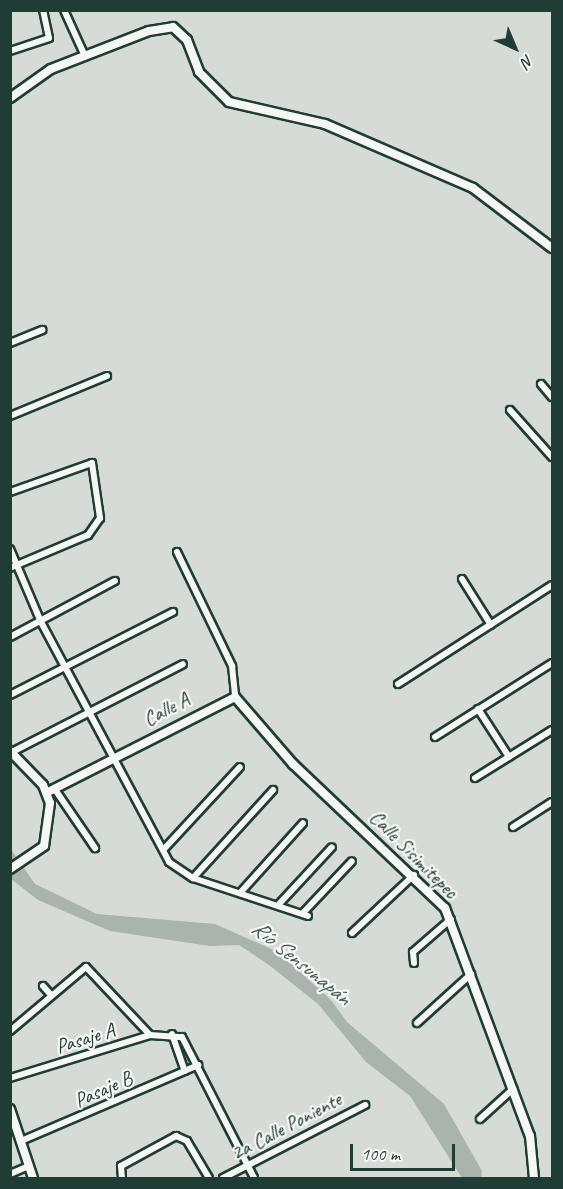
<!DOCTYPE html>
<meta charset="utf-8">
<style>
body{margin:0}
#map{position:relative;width:563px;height:1189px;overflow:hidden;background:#f6f6f2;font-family:Caveat,sans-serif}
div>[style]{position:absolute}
.green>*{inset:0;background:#d6dbd6;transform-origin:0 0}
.water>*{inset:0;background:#aab3ae}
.roads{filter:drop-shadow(2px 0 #1f3d34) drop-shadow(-2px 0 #1f3d34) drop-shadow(0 2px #1f3d34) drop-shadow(0 -2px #1f3d34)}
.street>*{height:6px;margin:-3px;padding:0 3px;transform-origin:3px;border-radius:3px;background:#f6f6f2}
.secondary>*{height:8px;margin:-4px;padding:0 4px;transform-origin:4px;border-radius:4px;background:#f6f6f2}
span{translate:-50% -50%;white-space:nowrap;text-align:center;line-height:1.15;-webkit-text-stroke:4.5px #f6f6f2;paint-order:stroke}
.street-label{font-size:21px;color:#1f3d34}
.water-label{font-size:22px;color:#425a52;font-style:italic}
.frame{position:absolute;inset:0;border:12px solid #1f3d34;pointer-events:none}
.north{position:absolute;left:485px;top:18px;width:60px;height:60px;-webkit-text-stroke:4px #f6f6f2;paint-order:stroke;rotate:136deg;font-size:16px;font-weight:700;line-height:24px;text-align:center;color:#1f3d34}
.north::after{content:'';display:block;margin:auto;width:21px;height:27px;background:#1f3d34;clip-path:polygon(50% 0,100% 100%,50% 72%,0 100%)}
.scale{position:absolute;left:350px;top:1144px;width:105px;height:27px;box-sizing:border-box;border:3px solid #1f3d34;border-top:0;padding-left:8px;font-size:18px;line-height:21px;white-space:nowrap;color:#1f3d34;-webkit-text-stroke:4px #f6f6f2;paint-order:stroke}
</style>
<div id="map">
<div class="green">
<div style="left:10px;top:11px;width:542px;height:1167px"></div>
</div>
<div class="water">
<div style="clip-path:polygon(10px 848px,35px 884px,97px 914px,215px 924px,278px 952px,331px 1000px,347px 1022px,444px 1104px,482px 1171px,481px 1178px,462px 1178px,410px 1096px,366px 1062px,318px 1004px,269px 965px,239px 945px,210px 946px,110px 931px,38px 900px,11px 879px)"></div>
</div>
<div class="roads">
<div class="street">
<div style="left:64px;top:10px;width:51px;rotate:65.5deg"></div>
<div style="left:10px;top:51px;width:41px;rotate:-18.4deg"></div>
<div style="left:49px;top:38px;width:29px;rotate:-102deg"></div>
<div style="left:10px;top:343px;width:35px;rotate:-22deg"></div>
<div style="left:541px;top:384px;width:17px;rotate:50deg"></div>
<div style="left:510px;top:410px;width:63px;rotate:48.2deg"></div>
<div style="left:10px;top:416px;width:105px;rotate:-22.4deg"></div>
<div style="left:10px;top:492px;width:87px;rotate:-19.5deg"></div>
<div style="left:92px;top:463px;width:56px;rotate:81.7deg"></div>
<div style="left:100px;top:518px;width:21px;rotate:125deg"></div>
<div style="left:88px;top:535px;width:85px;rotate:157.1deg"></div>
<div style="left:10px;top:549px;width:79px;rotate:67deg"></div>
<div style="left:41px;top:622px;width:272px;rotate:61.9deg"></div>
<div style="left:169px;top:862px;width:29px;rotate:34deg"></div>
<div style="left:193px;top:878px;width:121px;rotate:18.3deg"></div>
<div style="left:177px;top:552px;width:127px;rotate:64.2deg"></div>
<div style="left:232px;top:666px;width:31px;rotate:84deg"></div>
<div style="left:462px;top:579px;width:54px;rotate:57.8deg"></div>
<div style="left:10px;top:637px;width:119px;rotate:-28.1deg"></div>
<div style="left:398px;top:684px;width:183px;rotate:-32.7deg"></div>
<div style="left:10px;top:695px;width:183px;rotate:-27deg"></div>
<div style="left:478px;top:709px;width:57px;rotate:57.1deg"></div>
<div style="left:435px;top:737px;width:138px;rotate:-32.3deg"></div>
<div style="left:12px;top:752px;width:192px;rotate:-27.2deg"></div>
<div style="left:475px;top:778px;width:91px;rotate:-31.9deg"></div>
<div style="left:54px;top:788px;width:73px;rotate:55.7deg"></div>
<div style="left:513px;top:827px;width:46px;rotate:-32.7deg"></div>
<div style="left:165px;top:848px;width:110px;rotate:-47.2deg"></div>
<div style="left:193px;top:878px;width:119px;rotate:-47.7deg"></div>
<div style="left:240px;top:893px;width:94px;rotate:-48deg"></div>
<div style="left:280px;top:903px;width:76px;rotate:-47.1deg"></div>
<div style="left:303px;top:913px;width:71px;rotate:-46.7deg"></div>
<div style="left:352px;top:933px;width:85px;rotate:-43.1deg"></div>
<div style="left:414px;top:963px;width:11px;rotate:-95deg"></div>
<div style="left:413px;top:952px;width:50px;rotate:-41deg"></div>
<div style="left:43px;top:986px;width:12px;rotate:48deg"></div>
<div style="left:417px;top:1023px;width:73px;rotate:-42.2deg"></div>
<div style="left:10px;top:1031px;width:99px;rotate:-40.1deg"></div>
<div style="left:86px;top:967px;width:93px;rotate:46.7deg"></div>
<div style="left:172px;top:1034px;width:39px;rotate:71deg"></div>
<div style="left:10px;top:1078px;width:146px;rotate:-17.1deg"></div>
<div style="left:150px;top:1035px;width:32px;rotate:4deg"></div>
<div style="left:182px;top:1037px;width:158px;rotate:62.9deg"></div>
<div style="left:480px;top:1119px;width:45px;rotate:-42.3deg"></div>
<div style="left:21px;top:1141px;width:193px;rotate:-23.2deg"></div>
<div style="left:10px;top:1174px;width:21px;rotate:-23deg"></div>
<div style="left:122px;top:1178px;width:12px;rotate:-95deg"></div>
<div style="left:121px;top:1166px;width:63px;rotate:-28.6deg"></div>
<div style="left:176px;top:1136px;width:12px;rotate:24deg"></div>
<div style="left:187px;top:1141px;width:43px;rotate:59.3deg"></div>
<div style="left:223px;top:1178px;width:160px;rotate:-27.2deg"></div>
</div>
<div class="secondary">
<div style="left:10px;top:98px;width:50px;rotate:-35.3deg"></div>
<div style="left:51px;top:69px;width:105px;rotate:-21.2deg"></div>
<div style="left:149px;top:31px;width:24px;rotate:-9deg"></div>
<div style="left:173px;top:27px;width:19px;rotate:43deg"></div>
<div style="left:187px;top:40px;width:34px;rotate:69deg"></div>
<div style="left:199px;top:72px;width:42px;rotate:45deg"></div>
<div style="left:229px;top:102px;width:98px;rotate:12.9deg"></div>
<div style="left:325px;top:124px;width:161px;rotate:23.4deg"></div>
<div style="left:473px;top:188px;width:99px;rotate:37.2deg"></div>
<div style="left:10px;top:751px;width:47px;rotate:45.9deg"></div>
<div style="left:43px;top:785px;width:19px;rotate:69deg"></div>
<div style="left:50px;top:803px;width:43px;rotate:97.9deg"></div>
<div style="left:44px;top:846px;width:41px;rotate:145.9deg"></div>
<div style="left:48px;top:792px;width:210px;rotate:-26.9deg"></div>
<div style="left:235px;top:697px;width:89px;rotate:49.1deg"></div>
<div style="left:293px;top:764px;width:209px;rotate:43.5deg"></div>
<div style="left:445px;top:908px;width:243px;rotate:69.6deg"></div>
<div style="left:530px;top:1136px;width:42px;rotate:84.6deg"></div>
<div style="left:10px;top:1109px;width:73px;rotate:71.6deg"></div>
</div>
</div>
<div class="street-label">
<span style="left:166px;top:709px;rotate:-28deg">Calle A</span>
<span style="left:414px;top:854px;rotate:45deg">Calle Sisimitepec</span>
<span style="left:85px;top:1038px;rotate:-17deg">Pasaje A</span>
<span style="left:103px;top:1089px;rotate:-24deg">Pasaje B</span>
<span style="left:286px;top:1126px;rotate:-28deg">2a Calle Poniente</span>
</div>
<div class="water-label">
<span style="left:301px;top:963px;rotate:39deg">Río Sensunapán</span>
</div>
<div class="frame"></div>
<div class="north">N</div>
<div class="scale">100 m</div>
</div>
